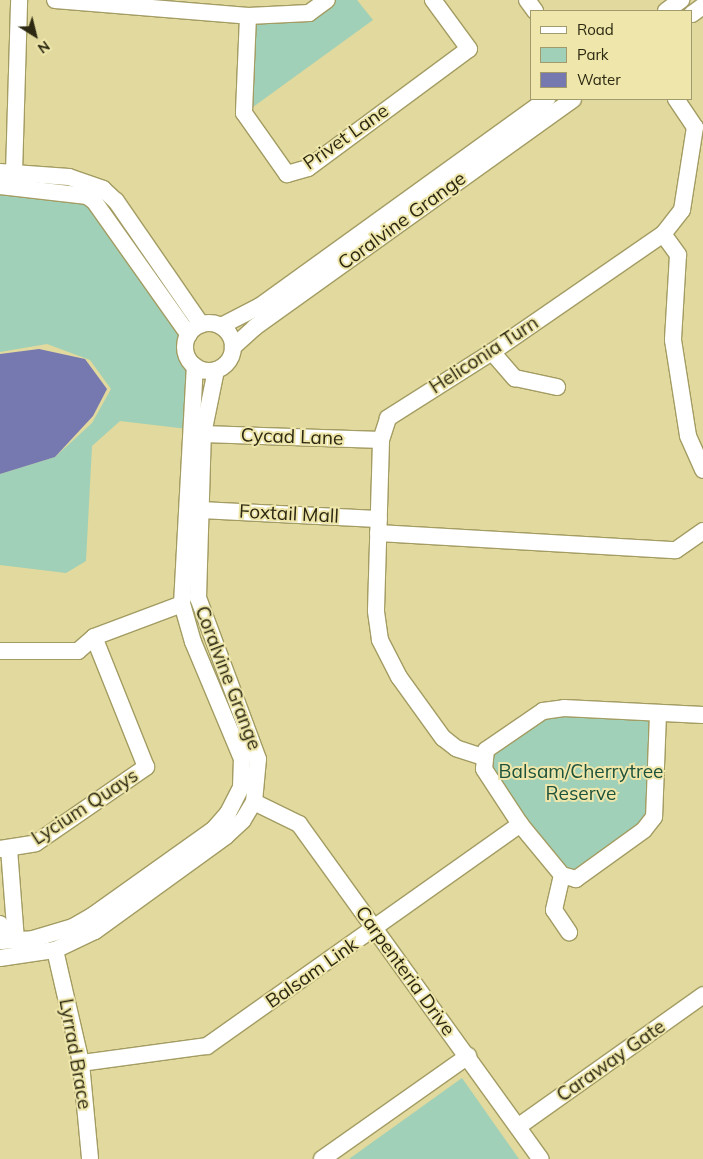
<!DOCTYPE html>
<style>
body{margin:0}
#map{position:relative;width:703px;height:1159px;overflow:hidden;background:#e1d99d;font-family:Mulish,sans-serif}
div>[style]{position:absolute}
.green>*{inset:0;background:#a0d0b7}
.water>*{inset:0;background:#7678b0}
.roads{filter:drop-shadow(1px 0 #a39c63) drop-shadow(-1px 0 #a39c63) drop-shadow(0 1px #a39c63) drop-shadow(0 -1px #a39c63)}
.minor>*{height:16px;margin:-8px;padding:0 8px;transform-origin:8px;border-radius:8px;background:#fff}
.minor>.ring{margin:-8px;padding:0;box-sizing:content-box;background:none;border:16px solid #fff;border-radius:50%}
span{translate:-50% -50%;white-space:nowrap;text-align:center;line-height:1.15;-webkit-text-stroke:4px #eee6aa;paint-order:stroke}
.street-label{font-size:19px;color:#2c2811}
.park-label{font-size:19px;color:#1d523b}
.legend{position:absolute;left:530px;top:10px;width:162px;height:90px;box-sizing:border-box;background:#eee6aa;border:1px solid #a09a6d;margin:0;padding:6px 9px;list-style:none;font-size:15px;color:#2c2811}
.legend li{display:flex;align-items:center;gap:10px;height:25px}
.legend b{width:25px;border:1px solid #a09a6d}
.north{position:absolute;left:10px;top:10px;width:50px;height:50px;-webkit-text-stroke:4px #eee6aa;paint-order:stroke;rotate:144deg;font-size:14px;font-weight:700;line-height:20px;text-align:center;color:#2c2811}
.north::after{content:'';display:block;margin:auto;width:18px;height:22px;background:#2c2811;clip-path:polygon(50% 0,100% 100%,50% 72%,0 100%)}
</style>
<div id="map">
<div class="green">
<div style="clip-path:polygon(335px 0,357px 0,373px 20px,253px 107px,253px 21px)"></div>
<div style="clip-path:polygon(0 189px,87px 198px,188px 325px,177px 341px,181px 362px,200px 383px,196px 430px,120px 421px,92px 446px,86px 561px,66px 573px,0 565px,0 474px,55px 457px,92px 423px,111px 389px,90px 360px,47px 344px,0 352px)"></div>
<div style="clip-path:polygon(543px 711px,658px 714px,654px 817px,576px 879px,484px 769px,486px 750px)"></div>
<div style="clip-path:polygon(462px 1078px,519px 1159px,349px 1159px)"></div>
</div>
<div class="water">
<div style="clip-path:polygon(39px 349px,85px 359px,107px 389px,93px 416px,55px 457px,0 474px,0 354px)"></div>
</div>
<div class="roads">
<div class="minor">
<div style="left:55px;top:0;width:194px;rotate:4.7deg"></div>
<div style="left:248px;top:16px;width:61px;rotate:-2.8deg"></div>
<div style="left:309px;top:13px;width:22px;rotate:-36deg"></div>
<div style="left:527px;top:0;width:14px;rotate:54deg"></div>
<div style="left:666px;top:11px;width:19px;rotate:-36deg"></div>
<div style="left:692px;top:14px;width:14px;rotate:-36deg"></div>
<div style="left:248px;top:16px;width:97px;rotate:92.4deg"></div>
<div style="left:244px;top:113px;width:75px;rotate:54.8deg"></div>
<div style="left:287px;top:174px;width:22px;rotate:-16deg"></div>
<div style="left:308px;top:168px;width:200px;rotate:-36.5deg"></div>
<div style="left:469px;top:49px;width:61px;rotate:-126.3deg"></div>
<div style="left:676px;top:99px;width:34px;rotate:56deg"></div>
<div style="left:695px;top:127px;width:84px;rotate:98.9deg"></div>
<div style="left:682px;top:210px;width:31px;rotate:128deg"></div>
<div style="left:663px;top:234px;width:26px;rotate:54deg"></div>
<div style="left:678px;top:255px;width:85px;rotate:93.4deg"></div>
<div style="left:673px;top:340px;width:97px;rotate:81.1deg"></div>
<div style="left:688px;top:436px;width:37px;rotate:66deg"></div>
<div style="left:0;top:172px;width:69px;rotate:4.1deg"></div>
<div style="left:69px;top:177px;width:36px;rotate:19deg"></div>
<div style="left:103px;top:189px;width:18px;rotate:43deg"></div>
<div style="left:116px;top:201px;width:150px;rotate:55.4deg"></div>
<div style="left:14px;top:173px;width:173px;rotate:-88.3deg"></div>
<div style="left:0;top:186px;width:88px;rotate:6.6deg"></div>
<div style="left:87px;top:196px;width:9px;rotate:36deg"></div>
<div style="left:94px;top:201px;width:164px;rotate:54.7deg"></div>
<div class="ring" style="left:185px;top:323px;width:32px;height:32px"></div>
<div style="left:221px;top:326px;width:44px;rotate:-27.1deg"></div>
<div style="left:260px;top:306px;width:354px;rotate:-35.8deg"></div>
<div style="left:233px;top:347px;width:30px;rotate:-42deg"></div>
<div style="left:255px;top:327px;width:391px;rotate:-35.6deg"></div>
<div style="left:492px;top:352px;width:35px;rotate:49deg"></div>
<div style="left:515px;top:378px;width:43px;rotate:12.1deg"></div>
<div style="left:203px;top:434px;width:178px;rotate:1.9deg"></div>
<div style="left:199px;top:510px;width:180px;rotate:2.9deg"></div>
<div style="left:378px;top:533px;width:298px;rotate:3.3deg"></div>
<div style="left:676px;top:550px;width:33px;rotate:-35deg"></div>
<div style="left:0;top:651px;width:78px"></div>
<div style="left:78px;top:651px;width:21px;rotate:-41deg"></div>
<div style="left:658px;top:714px;width:103px;rotate:92.2deg"></div>
<div style="left:654px;top:817px;width:16px;rotate:128deg"></div>
<div style="left:644px;top:830px;width:84px;rotate:144.2deg"></div>
<div style="left:576px;top:879px;width:15px;rotate:-164deg"></div>
<div style="left:562px;top:875px;width:66px;rotate:-129.5deg"></div>
<div style="left:520px;top:824px;width:66px;rotate:-123.2deg"></div>
<div style="left:484px;top:769px;width:19px;rotate:-84deg"></div>
<div style="left:486px;top:750px;width:69px;rotate:-34.4deg"></div>
<div style="left:543px;top:711px;width:21px;rotate:-8deg"></div>
<div style="left:564px;top:708px;width:139px;rotate:2.9deg"></div>
<div style="left:483px;top:757px;width:28px;rotate:-162deg"></div>
<div style="left:456px;top:748px;width:16px;rotate:-142deg"></div>
<div style="left:443px;top:738px;width:75px;rotate:-125.8deg"></div>
<div style="left:399px;top:677px;width:42px;rotate:-117.2deg"></div>
<div style="left:380px;top:640px;width:30px;rotate:-98deg"></div>
<div style="left:376px;top:610px;width:170px;rotate:-88.3deg"></div>
<div style="left:381px;top:440px;width:23px;rotate:-72deg"></div>
<div style="left:388px;top:418px;width:123px;rotate:-32.4deg"></div>
<div style="left:492px;top:352px;width:208px;rotate:-34.6deg"></div>
<div style="left:254px;top:802px;width:50px;rotate:26.1deg"></div>
<div style="left:299px;top:824px;width:413px;rotate:54.2deg"></div>
<div style="left:0;top:849px;width:36px;rotate:-9deg"></div>
<div style="left:36px;top:843px;width:134px;rotate:-34.6deg"></div>
<div style="left:146px;top:767px;width:140px;rotate:-111.8deg"></div>
<div style="left:94px;top:637px;width:94px;rotate:-20.6deg"></div>
<div style="left:9px;top:849px;width:90px;rotate:85.6deg"></div>
<div style="left:562px;top:875px;width:36px;rotate:103deg"></div>
<div style="left:554px;top:910px;width:27px;rotate:56deg"></div>
<div style="left:0;top:924px;width:17px;rotate:83deg"></div>
<div style="left:0;top:941px;width:33px;rotate:-3deg"></div>
<div style="left:33px;top:939px;width:42px;rotate:-16.7deg"></div>
<div style="left:73px;top:927px;width:22px;rotate:-30deg"></div>
<div style="left:92px;top:916px;width:150px;rotate:-35.5deg"></div>
<div style="left:214px;top:829px;width:21px;rotate:-49deg"></div>
<div style="left:228px;top:813px;width:29px;rotate:-63deg"></div>
<div style="left:241px;top:787px;width:28px;rotate:-88deg"></div>
<div style="left:242px;top:759px;width:127px;rotate:-112.7deg"></div>
<div style="left:193px;top:642px;width:40px;rotate:-106deg"></div>
<div style="left:182px;top:604px;width:238px;rotate:-86.9deg"></div>
<div style="left:55px;top:950px;width:116px;rotate:77deg"></div>
<div style="left:81px;top:1063px;width:96px;rotate:84.6deg"></div>
<div style="left:0;top:958px;width:56px;rotate:-8.3deg"></div>
<div style="left:55px;top:950px;width:44px;rotate:-25.4deg"></div>
<div style="left:95px;top:931px;width:162px;rotate:-35.9deg"></div>
<div style="left:226px;top:836px;width:23px;rotate:-43deg"></div>
<div style="left:243px;top:820px;width:21px;rotate:-59deg"></div>
<div style="left:254px;top:802px;width:43px;rotate:-84.7deg"></div>
<div style="left:258px;top:759px;width:172px;rotate:-110.4deg"></div>
<div style="left:198px;top:598px;width:164px;rotate:-88.3deg"></div>
<div style="left:203px;top:434px;width:65px;rotate:-78.5deg"></div>
<div style="left:81px;top:1063px;width:127px;rotate:-7.7deg"></div>
<div style="left:207px;top:1046px;width:384px;rotate:-35.3deg"></div>
<div style="left:519px;top:1126px;width:226px;rotate:-35.4deg"></div>
<div style="left:322px;top:1159px;width:179px;rotate:-35.2deg"></div>
</div>
</div>
<div class="street-label">
<span style="left:346px;top:137px;rotate:-35deg">Privet Lane</span>
<span style="left:402px;top:221px;rotate:-36deg">Coralvine Grange</span>
<span style="left:484px;top:355px;rotate:-33deg">Heliconia Turn</span>
<span style="left:292px;top:437px;rotate:2deg">Cycad Lane</span>
<span style="left:289px;top:514px;rotate:3deg">Foxtail Mall</span>
<span style="left:228px;top:678px;rotate:69deg">Coralvine Grange</span>
<span style="left:85px;top:807px;rotate:-33deg">Lycium Quays</span>
<span style="left:405px;top:971px;rotate:54deg">Carpenteria Drive</span>
<span style="left:312px;top:973px;rotate:-35deg">Balsam Link</span>
<span style="left:75px;top:1054px;rotate:80deg">Lyrrad Brace</span>
<span style="left:611px;top:1061px;rotate:-35deg">Caraway Gate</span>
</div>
<div class="park-label">
<span style="left:581px;top:783px">Balsam/Cherrytree<br>Reserve</span>
</div>
<ul class="legend">
<li><b style="height:6px;background:#fff"></b>Road</li>
<li><b style="height:14px;background:#a0d0b7"></b>Park</li>
<li><b style="height:14px;background:#7678b0"></b>Water</li>
</ul>
<div class="north">N</div>
</div>
